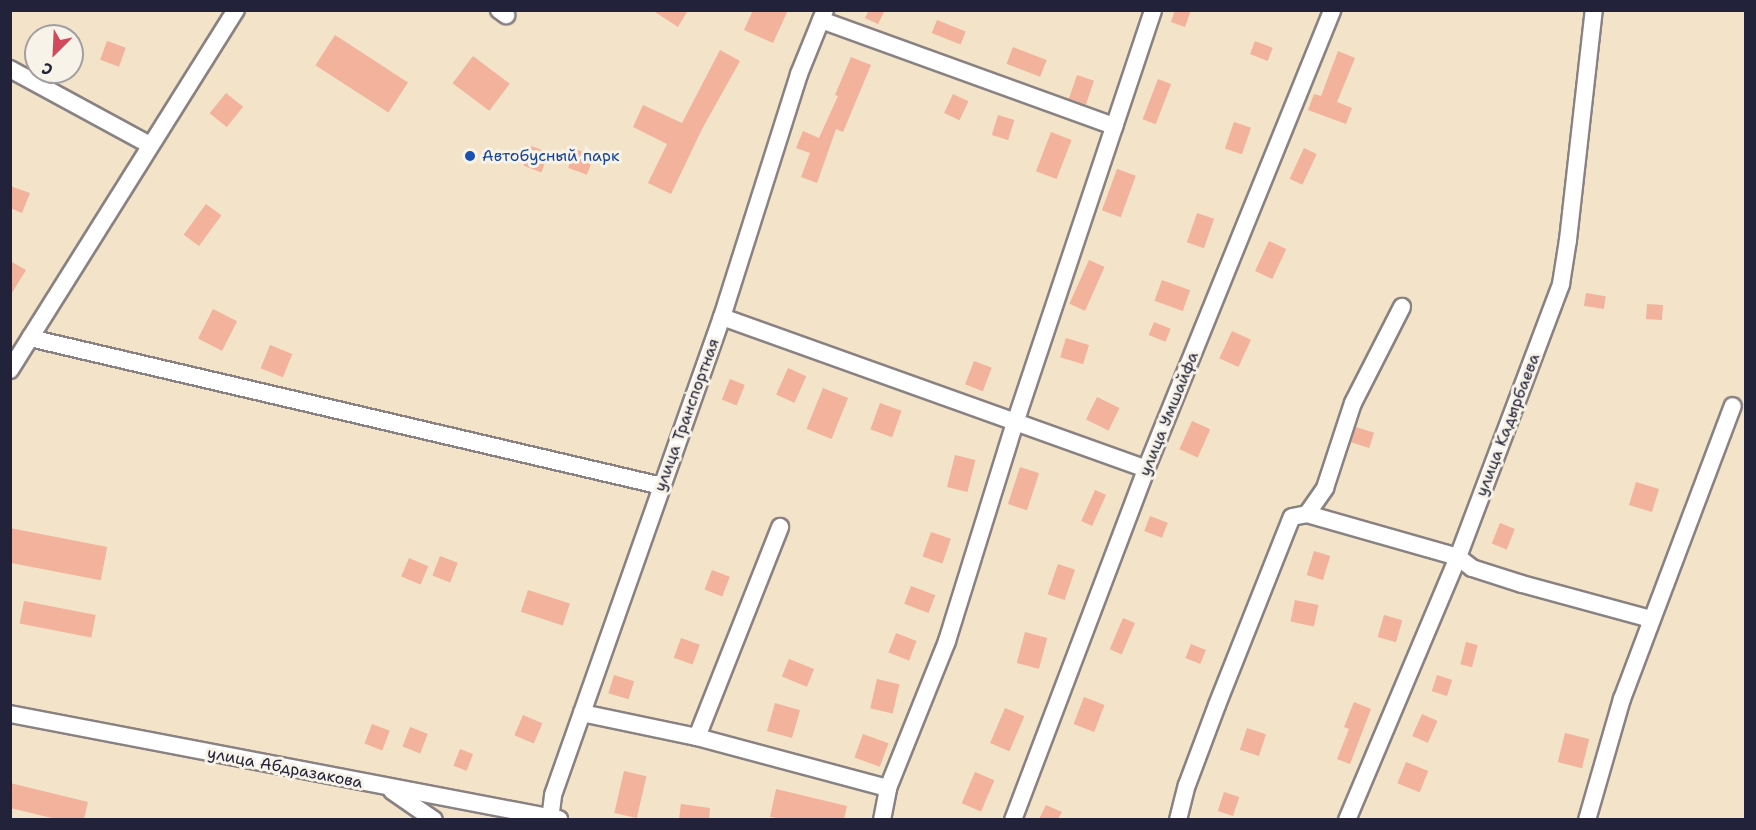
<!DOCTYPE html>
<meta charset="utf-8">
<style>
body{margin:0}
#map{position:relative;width:1756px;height:830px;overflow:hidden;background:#f2e3c9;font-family:"Shantell Sans",sans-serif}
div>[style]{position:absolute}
.building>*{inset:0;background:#f2b29b;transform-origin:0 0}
.roads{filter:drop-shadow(2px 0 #8a8282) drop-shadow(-2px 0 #8a8282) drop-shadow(0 2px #8a8282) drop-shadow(0 -2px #8a8282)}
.minor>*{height:16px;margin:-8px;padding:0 8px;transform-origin:8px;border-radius:8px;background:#fff}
.dots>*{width:16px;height:16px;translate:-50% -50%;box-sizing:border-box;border:3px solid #f7f3e8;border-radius:50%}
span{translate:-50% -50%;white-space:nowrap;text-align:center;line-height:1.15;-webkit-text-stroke:6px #f7f3e8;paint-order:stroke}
.transit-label{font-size:16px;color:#164399}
.left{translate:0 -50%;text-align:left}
.street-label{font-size:16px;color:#22223b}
.frame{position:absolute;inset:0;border:12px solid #22223b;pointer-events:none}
.north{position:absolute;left:24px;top:24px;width:60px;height:60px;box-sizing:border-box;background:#f7f3e8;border:2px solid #a29fa3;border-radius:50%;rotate:204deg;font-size:16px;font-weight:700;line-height:24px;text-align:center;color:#22223b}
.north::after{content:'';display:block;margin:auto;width:21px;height:27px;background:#d1495b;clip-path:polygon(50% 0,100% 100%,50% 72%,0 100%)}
</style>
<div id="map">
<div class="building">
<div style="clip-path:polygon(652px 10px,688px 10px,678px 27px)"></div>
<div style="clip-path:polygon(753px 10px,788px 10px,773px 43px,744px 30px)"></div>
<div style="clip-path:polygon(869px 10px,885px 10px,878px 24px,865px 18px)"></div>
<div style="clip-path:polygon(1175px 10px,1191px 10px,1185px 27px,1171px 22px)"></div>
<div style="left:937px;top:20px;width:31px;height:14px;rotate:22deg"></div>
<div style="left:335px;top:35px;width:87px;height:36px;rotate:33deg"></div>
<div style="left:107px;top:41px;width:20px;height:20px;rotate:20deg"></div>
<div style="left:1255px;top:41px;width:19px;height:14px;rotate:21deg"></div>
<div style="left:1013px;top:47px;width:36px;height:18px;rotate:21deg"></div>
<div style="clip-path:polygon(720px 50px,740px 61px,702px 129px,671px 194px,648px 183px,667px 144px,633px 127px,643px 105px,682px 123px)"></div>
<div style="clip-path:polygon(1338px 51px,1355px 58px,1337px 102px,1352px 108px,1346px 124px,1308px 110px,1314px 94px,1321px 96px)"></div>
<div style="left:473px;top:56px;width:46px;height:34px;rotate:37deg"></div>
<div style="clip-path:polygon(851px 57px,871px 65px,843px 132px,836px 129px,817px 183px,801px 177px,810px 153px,796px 148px,803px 131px,819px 138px,838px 96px,835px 95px)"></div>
<div style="left:1077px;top:75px;width:18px;height:25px;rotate:19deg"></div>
<div style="left:1158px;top:79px;width:14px;height:43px;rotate:21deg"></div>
<div style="left:226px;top:93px;width:22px;height:26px;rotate:39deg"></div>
<div style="left:953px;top:94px;width:17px;height:21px;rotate:25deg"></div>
<div style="left:998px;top:115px;width:17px;height:21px;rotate:17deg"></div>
<div style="left:1234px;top:122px;width:18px;height:28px;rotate:19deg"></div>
<div style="left:1051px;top:132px;width:22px;height:42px;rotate:21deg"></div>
<div style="left:531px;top:146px;width:19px;height:21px;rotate:21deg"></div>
<div style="left:1304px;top:148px;width:14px;height:34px;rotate:25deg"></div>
<div style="left:575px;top:149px;width:20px;height:20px;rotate:20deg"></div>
<div style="left:1117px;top:169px;width:20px;height:44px;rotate:20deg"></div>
<div style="clip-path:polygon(10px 186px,30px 193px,22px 213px,10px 208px)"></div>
<div style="left:206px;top:204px;width:19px;height:38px;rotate:36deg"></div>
<div style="left:1197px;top:213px;width:18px;height:31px;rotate:19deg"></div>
<div style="left:1269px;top:241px;width:19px;height:33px;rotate:25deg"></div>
<div style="left:1089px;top:260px;width:17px;height:48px;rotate:24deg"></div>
<div style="clip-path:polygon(10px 261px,26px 270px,10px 296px)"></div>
<div style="left:1162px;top:280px;width:30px;height:22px;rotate:20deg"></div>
<div style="left:1586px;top:293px;width:20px;height:13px;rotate:9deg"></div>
<div style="left:1647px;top:304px;width:16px;height:15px;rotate:4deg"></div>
<div style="left:213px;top:309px;width:27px;height:33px;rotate:27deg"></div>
<div style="left:1154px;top:322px;width:18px;height:14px;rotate:22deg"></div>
<div style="left:1232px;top:331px;width:21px;height:30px;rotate:25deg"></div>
<div style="left:1066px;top:338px;width:24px;height:20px;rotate:17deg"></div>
<div style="left:270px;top:345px;width:24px;height:25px;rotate:22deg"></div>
<div style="left:974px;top:361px;width:19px;height:25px;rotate:21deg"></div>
<div style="left:788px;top:368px;width:20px;height:29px;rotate:24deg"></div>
<div style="left:730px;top:379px;width:16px;height:22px;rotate:22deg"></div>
<div style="left:823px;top:388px;width:27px;height:44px;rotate:22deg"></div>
<div style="left:1097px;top:397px;width:25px;height:25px;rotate:26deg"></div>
<div style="left:880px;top:403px;width:23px;height:28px;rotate:20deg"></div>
<div style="left:1192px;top:421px;width:20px;height:31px;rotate:24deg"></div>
<div style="left:1356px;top:427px;width:19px;height:16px;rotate:18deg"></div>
<div style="left:955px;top:455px;width:21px;height:33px;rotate:14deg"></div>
<div style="left:1020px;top:467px;width:20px;height:39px;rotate:18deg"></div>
<div style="left:1636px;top:482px;width:24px;height:24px;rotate:17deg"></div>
<div style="left:1095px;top:490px;width:12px;height:34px;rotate:24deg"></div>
<div style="left:1150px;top:516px;width:19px;height:16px;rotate:21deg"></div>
<div style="left:1500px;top:523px;width:16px;height:22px;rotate:22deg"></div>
<div style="left:10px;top:528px;width:99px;height:34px;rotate:11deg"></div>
<div style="left:931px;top:532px;width:21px;height:26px;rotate:19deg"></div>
<div style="left:1314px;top:551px;width:17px;height:25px;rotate:17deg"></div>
<div style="left:440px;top:556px;width:19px;height:21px;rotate:21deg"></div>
<div style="left:409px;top:558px;width:21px;height:20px;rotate:23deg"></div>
<div style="left:1058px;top:564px;width:18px;height:32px;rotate:19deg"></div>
<div style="left:712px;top:570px;width:19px;height:21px;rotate:21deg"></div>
<div style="left:911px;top:586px;width:26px;height:19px;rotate:21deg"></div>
<div style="left:528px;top:590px;width:44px;height:23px;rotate:18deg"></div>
<div style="left:1295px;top:600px;width:24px;height:22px;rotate:12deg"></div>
<div style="left:24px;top:601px;width:73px;height:23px;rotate:11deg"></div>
<div style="left:1384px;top:615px;width:19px;height:23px;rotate:16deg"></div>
<div style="left:1123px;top:618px;width:13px;height:34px;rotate:23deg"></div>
<div style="left:1025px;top:632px;width:23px;height:32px;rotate:15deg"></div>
<div style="left:896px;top:633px;width:22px;height:21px;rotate:21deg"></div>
<div style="left:681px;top:638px;width:20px;height:21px;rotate:20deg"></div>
<div style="left:1466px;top:642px;width:12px;height:23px;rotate:14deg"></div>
<div style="left:1191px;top:644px;width:16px;height:15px;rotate:22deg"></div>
<div style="left:789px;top:659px;width:27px;height:19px;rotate:22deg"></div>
<div style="left:614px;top:675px;width:21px;height:19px;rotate:17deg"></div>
<div style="left:1437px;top:675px;width:16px;height:17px;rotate:18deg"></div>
<div style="left:877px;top:679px;width:23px;height:30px;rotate:13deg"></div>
<div style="left:1084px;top:697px;width:22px;height:29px;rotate:21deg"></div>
<div style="clip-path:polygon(1354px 702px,1371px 709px,1350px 764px,1337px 759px,1349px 729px,1344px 727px)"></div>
<div style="left:775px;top:703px;width:26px;height:29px;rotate:16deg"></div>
<div style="left:1005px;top:708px;width:21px;height:38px;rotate:23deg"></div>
<div style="left:1422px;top:714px;width:17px;height:24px;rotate:24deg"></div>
<div style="left:523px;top:715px;width:21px;height:22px;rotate:23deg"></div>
<div style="left:372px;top:724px;width:19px;height:21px;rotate:21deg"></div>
<div style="left:410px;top:727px;width:19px;height:21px;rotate:21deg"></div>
<div style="left:1247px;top:728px;width:20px;height:23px;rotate:18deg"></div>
<div style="left:1565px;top:733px;width:25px;height:30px;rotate:14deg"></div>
<div style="left:863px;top:734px;width:27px;height:25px;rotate:20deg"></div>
<div style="left:460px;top:749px;width:14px;height:18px;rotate:21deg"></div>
<div style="left:1406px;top:762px;width:24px;height:23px;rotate:22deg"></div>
<div style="left:624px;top:771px;width:23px;height:43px;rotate:13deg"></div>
<div style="left:975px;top:772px;width:21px;height:34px;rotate:23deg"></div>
<div style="clip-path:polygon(10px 783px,88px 802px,84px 819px,56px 819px,10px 808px)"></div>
<div style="clip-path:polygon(776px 789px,847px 806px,844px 819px,783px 819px,770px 817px)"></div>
<div style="left:1224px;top:792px;width:16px;height:20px;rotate:18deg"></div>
<div style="clip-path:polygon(681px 804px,710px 808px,709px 819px,679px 819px)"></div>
<div style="clip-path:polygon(1046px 805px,1062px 812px,1058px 819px,1039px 819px)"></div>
</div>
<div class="roads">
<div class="minor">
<div style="left:499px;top:10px;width:9px;rotate:36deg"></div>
<div style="left:821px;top:20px;width:312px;rotate:19.9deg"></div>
<div style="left:10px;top:69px;width:159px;rotate:28.5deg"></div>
<div style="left:722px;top:317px;width:450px;rotate:19.7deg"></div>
<div style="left:30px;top:338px;width:649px;rotate:13.18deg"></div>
<div style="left:10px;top:370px;width:425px;rotate:-57.9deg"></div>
<div style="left:1307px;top:514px;width:32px;rotate:-55deg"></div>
<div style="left:1325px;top:488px;width:89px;rotate:-71.8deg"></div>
<div style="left:1353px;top:403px;width:108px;rotate:-63deg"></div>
<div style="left:582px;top:713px;width:117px;rotate:11.8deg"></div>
<div style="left:697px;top:737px;width:198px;rotate:15deg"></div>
<div style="left:10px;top:714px;width:559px;rotate:10.83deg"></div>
<div style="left:697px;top:737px;width:226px;rotate:-68.4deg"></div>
<div style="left:392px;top:791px;width:51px;rotate:34.6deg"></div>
<div style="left:550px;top:820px;width:25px;rotate:-83deg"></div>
<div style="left:553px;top:795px;width:507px;rotate:-70.53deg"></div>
<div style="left:722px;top:317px;width:255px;rotate:-72.4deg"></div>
<div style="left:799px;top:74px;width:69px;rotate:-67.9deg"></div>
<div style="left:882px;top:820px;width:33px;rotate:-79deg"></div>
<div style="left:888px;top:788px;width:158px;rotate:-68.1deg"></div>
<div style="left:947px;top:641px;width:228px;rotate:-72.7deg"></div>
<div style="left:1015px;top:423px;width:435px;rotate:-71.5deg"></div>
<div style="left:1013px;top:820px;width:375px;rotate:-69.2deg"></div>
<div style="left:1146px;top:469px;width:495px;rotate:-67.9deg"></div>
<div style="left:1178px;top:820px;width:36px;rotate:-76deg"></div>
<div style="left:1187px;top:785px;width:85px;rotate:-69.4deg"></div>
<div style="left:1217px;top:705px;width:202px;rotate:-68.3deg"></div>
<div style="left:1292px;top:517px;width:15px;rotate:-11deg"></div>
<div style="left:1307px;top:514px;width:157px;rotate:15.9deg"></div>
<div style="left:1458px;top:557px;width:18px;rotate:38deg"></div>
<div style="left:1472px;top:568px;width:52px;rotate:17.7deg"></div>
<div style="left:1522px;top:584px;width:134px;rotate:15.2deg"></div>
<div style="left:1347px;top:820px;width:285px;rotate:-67.1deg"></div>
<div style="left:1458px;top:557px;width:292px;rotate:-69.3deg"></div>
<div style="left:1561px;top:284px;width:45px;rotate:-81deg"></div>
<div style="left:1568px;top:240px;width:231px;rotate:-83.6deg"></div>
<div style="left:1587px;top:820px;width:126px;rotate:-73.9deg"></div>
<div style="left:1622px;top:699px;width:313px;rotate:-69.3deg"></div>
</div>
</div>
<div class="dots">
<div style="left:470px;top:156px;background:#1a4fb4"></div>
</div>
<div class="transit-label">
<span class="left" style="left:482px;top:156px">Автобусный парк</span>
</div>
<div class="street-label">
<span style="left:1169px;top:414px;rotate:-68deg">улица Умшайфа</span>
<span style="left:687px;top:415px;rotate:-70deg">улица Транспортная</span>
<span style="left:1508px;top:425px;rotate:-69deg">улица Кадырбаева</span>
<span style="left:285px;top:768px;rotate:11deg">улица Абдразакова</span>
</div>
<div class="frame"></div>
<div class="north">С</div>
</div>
